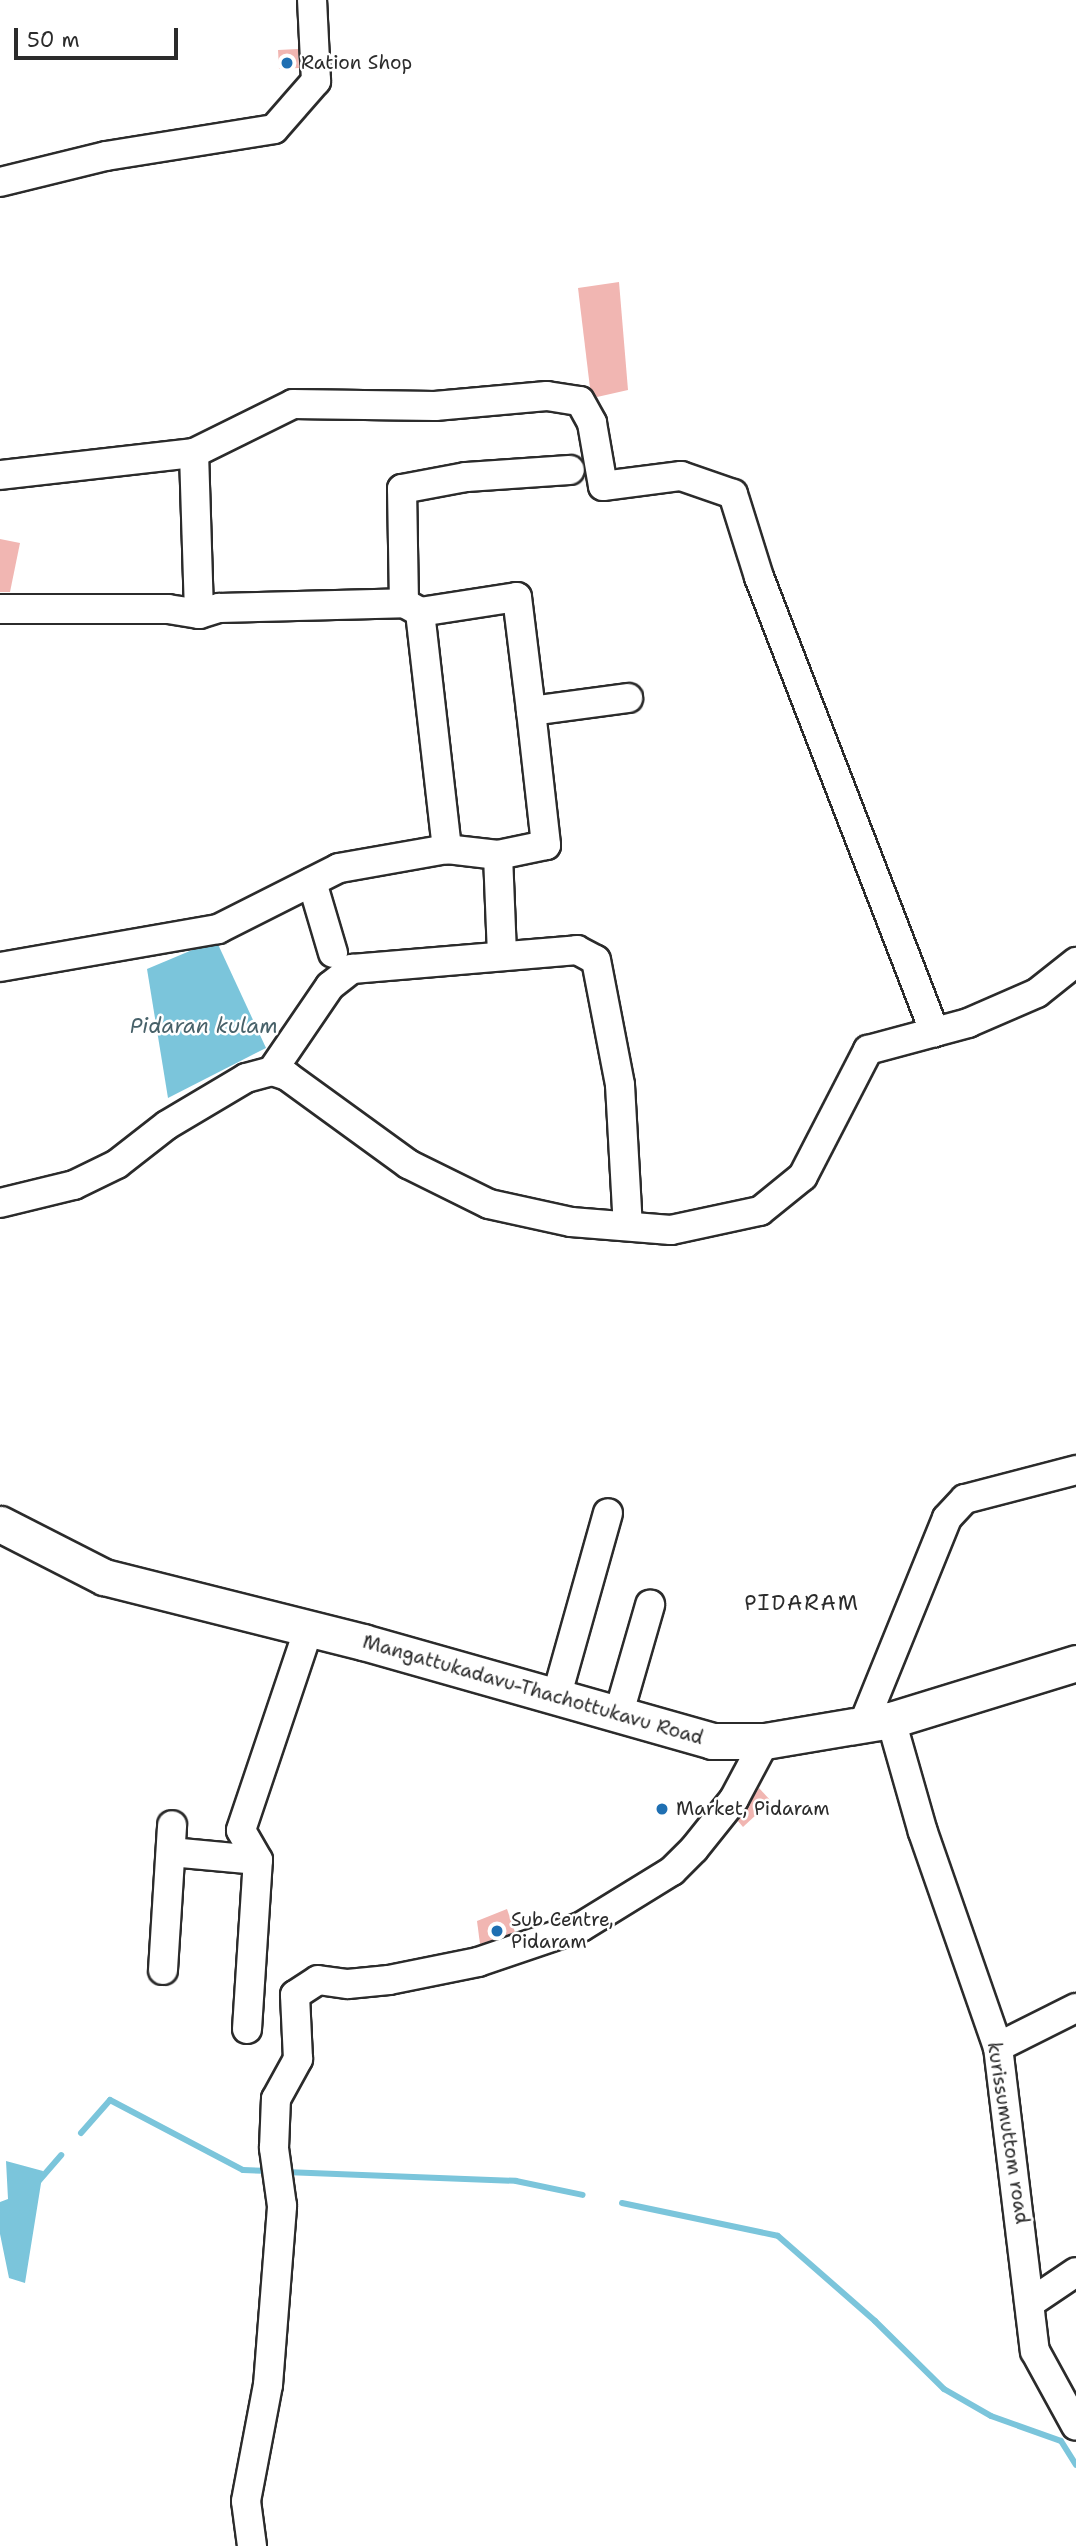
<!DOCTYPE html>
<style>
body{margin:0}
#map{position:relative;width:1076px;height:2546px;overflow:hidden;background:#fff;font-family:"Shantell Sans",sans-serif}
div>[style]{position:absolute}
.water>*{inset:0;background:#7bc5db}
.stream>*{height:6px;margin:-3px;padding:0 3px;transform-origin:3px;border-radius:3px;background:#7bc5db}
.building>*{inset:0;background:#f1b6b2;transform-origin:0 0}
.roads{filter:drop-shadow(2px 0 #2b2b2b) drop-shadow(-2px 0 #2b2b2b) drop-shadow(0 2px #2b2b2b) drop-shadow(0 -2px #2b2b2b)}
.minor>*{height:28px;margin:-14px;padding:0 14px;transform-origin:14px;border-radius:14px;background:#fff}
.major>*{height:35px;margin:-17.5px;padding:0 17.5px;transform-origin:17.5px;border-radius:17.5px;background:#fff}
.dots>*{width:19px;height:19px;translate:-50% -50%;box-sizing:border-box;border:4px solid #fff;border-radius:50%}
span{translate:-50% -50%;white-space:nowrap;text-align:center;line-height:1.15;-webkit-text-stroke:5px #fff;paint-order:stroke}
.poi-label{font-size:19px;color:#2b2b2b}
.left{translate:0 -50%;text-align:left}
.street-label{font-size:19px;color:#2b2b2b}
.water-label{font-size:21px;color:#476169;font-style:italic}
.neighbourhood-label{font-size:21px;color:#2b2b2b;letter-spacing:2px}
.scale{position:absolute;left:14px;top:28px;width:164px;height:32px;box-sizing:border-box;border:4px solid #2b2b2b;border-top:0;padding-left:9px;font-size:21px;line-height:24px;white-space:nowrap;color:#2b2b2b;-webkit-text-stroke:5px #fff;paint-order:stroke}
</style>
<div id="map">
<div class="water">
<div style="clip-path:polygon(216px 940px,266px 1048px,168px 1098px,147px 969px)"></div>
<div style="clip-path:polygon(6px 2161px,43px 2171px,25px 2283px,9px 2278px,0 2234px,0 2202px,8px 2199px)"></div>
</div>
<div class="stream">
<div style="left:81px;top:2133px;width:44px;rotate:-48.7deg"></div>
<div style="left:110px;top:2100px;width:150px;rotate:27.8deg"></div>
<div style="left:243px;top:2170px;width:28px;rotate:2deg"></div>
<div style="left:285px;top:2172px;width:231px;rotate:2.2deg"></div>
<div style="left:516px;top:2181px;width:68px;rotate:11.8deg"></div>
<div style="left:37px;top:2183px;width:37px;rotate:-49deg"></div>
<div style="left:622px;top:2203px;width:159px;rotate:11.9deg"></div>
<div style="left:778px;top:2236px;width:129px;rotate:41.2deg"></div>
<div style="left:875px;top:2321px;width:97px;rotate:44.6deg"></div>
<div style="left:944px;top:2389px;width:54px;rotate:29.9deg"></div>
<div style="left:991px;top:2416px;width:74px;rotate:19.7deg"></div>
<div style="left:1061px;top:2441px;width:28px;rotate:58deg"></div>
</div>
<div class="building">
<div style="left:298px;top:49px;width:19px;height:20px;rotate:87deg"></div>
<div style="clip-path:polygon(619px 282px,628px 390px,597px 397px,590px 388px,578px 288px)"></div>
<div style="clip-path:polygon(0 539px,20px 543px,10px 592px,0 592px)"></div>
<div style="clip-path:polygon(759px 1788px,771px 1801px,743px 1827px,738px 1821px)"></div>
<div style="clip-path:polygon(507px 1909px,515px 1932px,480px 1944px,477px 1921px)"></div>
</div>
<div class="roads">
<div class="minor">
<div style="left:0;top:182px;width:109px;rotate:-13.8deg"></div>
<div style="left:106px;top:156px;width:170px;rotate:-9.1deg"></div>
<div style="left:274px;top:129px;width:64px;rotate:-48.8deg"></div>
<div style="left:316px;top:81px;width:81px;rotate:-92.8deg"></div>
<div style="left:194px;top:453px;width:161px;rotate:88.2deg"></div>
<div style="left:0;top:475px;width:195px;rotate:-6.5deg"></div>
<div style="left:194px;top:453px;width:110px;rotate:-26.3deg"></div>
<div style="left:293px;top:404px;width:142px;rotate:0.8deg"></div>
<div style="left:435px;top:406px;width:112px;rotate:-5.1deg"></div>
<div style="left:547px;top:396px;width:33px;rotate:9deg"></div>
<div style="left:580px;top:401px;width:25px;rotate:61deg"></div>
<div style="left:592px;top:423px;width:64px;rotate:80.1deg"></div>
<div style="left:603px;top:486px;width:79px;rotate:-7.3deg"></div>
<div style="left:681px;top:476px;width:55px;rotate:19.1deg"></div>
<div style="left:733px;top:494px;width:87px;rotate:72.6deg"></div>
<div style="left:759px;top:577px;width:488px;rotate:68.9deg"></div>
<div style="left:404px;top:603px;width:114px;rotate:-91deg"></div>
<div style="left:402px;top:489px;width:65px;rotate:-10.6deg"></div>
<div style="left:466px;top:477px;width:104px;rotate:-3.9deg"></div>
<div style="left:0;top:609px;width:168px"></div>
<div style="left:168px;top:609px;width:31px;rotate:9deg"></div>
<div style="left:199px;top:614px;width:21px;rotate:-17deg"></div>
<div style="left:219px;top:608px;width:185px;rotate:-1.5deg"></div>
<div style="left:404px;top:603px;width:18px;rotate:29deg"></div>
<div style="left:420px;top:612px;width:239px;rotate:83.5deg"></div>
<div style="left:447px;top:849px;width:110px;rotate:170deg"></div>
<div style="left:339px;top:868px;width:136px;rotate:153.2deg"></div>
<div style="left:218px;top:929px;width:221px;rotate:170.1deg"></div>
<div style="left:420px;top:612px;width:98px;rotate:-8.8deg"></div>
<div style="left:517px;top:597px;width:115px;rotate:83deg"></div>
<div style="left:531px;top:711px;width:135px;rotate:83.6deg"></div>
<div style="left:546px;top:845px;width:49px;rotate:168.2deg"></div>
<div style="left:498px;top:855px;width:51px;rotate:-173.3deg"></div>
<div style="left:531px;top:711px;width:98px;rotate:-7.6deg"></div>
<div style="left:498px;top:855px;width:101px;rotate:87.7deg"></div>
<div style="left:312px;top:882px;width:74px;rotate:73.5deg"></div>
<div style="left:272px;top:1071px;width:103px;rotate:-55.7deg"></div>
<div style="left:330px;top:986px;width:28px;rotate:-38deg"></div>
<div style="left:352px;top:969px;width:226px;rotate:-4.8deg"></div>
<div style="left:577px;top:950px;width:21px;rotate:28deg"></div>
<div style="left:596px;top:960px;width:127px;rotate:79.1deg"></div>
<div style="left:620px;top:1085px;width:141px;rotate:86.8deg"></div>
<div style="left:0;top:1203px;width:76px;rotate:-13.7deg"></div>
<div style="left:74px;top:1185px;width:48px;rotate:-26deg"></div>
<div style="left:117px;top:1164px;width:63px;rotate:-38deg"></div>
<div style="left:167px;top:1125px;width:92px;rotate:-30.7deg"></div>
<div style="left:246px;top:1078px;width:27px;rotate:-15deg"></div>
<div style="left:272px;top:1071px;width:16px;rotate:18deg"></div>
<div style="left:287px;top:1076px;width:150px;rotate:36deg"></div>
<div style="left:408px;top:1164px;width:90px;rotate:26.3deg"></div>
<div style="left:489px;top:1204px;width:84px;rotate:12.4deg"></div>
<div style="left:571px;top:1222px;width:100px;rotate:4.6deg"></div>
<div style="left:671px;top:1230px;width:91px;rotate:-12.1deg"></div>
<div style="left:760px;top:1211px;width:55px;rotate:-39.1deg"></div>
<div style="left:803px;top:1176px;width:142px;rotate:-62.7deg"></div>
<div style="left:868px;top:1050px;width:104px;rotate:-15.1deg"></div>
<div style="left:968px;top:1023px;width:75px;rotate:-23.5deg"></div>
<div style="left:1037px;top:993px;width:50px;rotate:-38.5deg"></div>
<div style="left:556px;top:1698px;width:192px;rotate:-74.3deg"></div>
<div style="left:618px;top:1716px;width:116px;rotate:-73.9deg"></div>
<div style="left:891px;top:1720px;width:116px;rotate:74.1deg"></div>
<div style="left:923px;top:1832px;width:228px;rotate:70.8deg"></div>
<div style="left:998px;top:2047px;width:306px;rotate:83.1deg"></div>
<div style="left:1035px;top:2351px;width:85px;rotate:61.3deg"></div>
<div style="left:863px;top:1725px;width:223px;rotate:-67.9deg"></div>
<div style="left:947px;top:1518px;width:26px;rotate:-47deg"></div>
<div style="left:965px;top:1499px;width:115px;rotate:-14.6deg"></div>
<div style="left:171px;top:1852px;width:87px;rotate:5.3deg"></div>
<div style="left:163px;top:1970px;width:145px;rotate:-86.4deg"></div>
<div style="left:247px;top:2029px;width:169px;rotate:-86.3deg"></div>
<div style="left:258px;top:1860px;width:34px;rotate:-120deg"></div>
<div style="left:241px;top:1830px;width:213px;rotate:-71.4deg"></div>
<div style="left:998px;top:2047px;width:87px;rotate:-26.6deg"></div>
<div style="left:1030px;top:2303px;width:55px;rotate:-34deg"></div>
<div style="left:252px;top:2546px;width:45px;rotate:-97.6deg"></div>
<div style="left:246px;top:2501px;width:118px;rotate:-79.3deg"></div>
<div style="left:268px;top:2385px;width:180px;rotate:-85.5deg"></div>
<div style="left:282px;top:2206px;width:59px;rotate:-97.9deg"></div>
<div style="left:274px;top:2148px;width:49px;rotate:-87.7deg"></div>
<div style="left:276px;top:2099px;width:46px;rotate:-61.2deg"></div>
<div style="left:298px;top:2059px;width:64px;rotate:-92.7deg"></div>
<div style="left:295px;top:1995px;width:27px;rotate:-33deg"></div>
<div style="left:318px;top:1980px;width:30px;rotate:8deg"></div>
<div style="left:348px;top:1984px;width:41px;rotate:-5.6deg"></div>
<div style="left:389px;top:1980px;width:91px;rotate:-11.4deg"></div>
<div style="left:478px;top:1962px;width:109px;rotate:-18.8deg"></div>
<div style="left:581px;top:1927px;width:107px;rotate:-31.6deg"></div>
<div style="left:672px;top:1871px;width:31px;rotate:-45deg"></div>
<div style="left:694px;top:1849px;width:64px;rotate:-51.3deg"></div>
<div style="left:734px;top:1799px;width:66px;rotate:-61.9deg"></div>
</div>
<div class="major">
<div style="left:0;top:1524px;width:117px;rotate:27deg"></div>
<div style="left:104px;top:1577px;width:267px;rotate:14.1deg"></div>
<div style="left:363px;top:1642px;width:363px;rotate:15.8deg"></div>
<div style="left:712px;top:1741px;width:53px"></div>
<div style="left:765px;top:1741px;width:128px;rotate:-9.5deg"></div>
<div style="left:891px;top:1720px;width:194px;rotate:-17.1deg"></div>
</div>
</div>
<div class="dots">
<div style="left:287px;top:63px;background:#1f6fb2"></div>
<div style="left:662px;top:1809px;background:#1f6fb2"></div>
<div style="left:497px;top:1931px;background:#1f6fb2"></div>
</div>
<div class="poi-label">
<span class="left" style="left:301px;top:63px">Ration Shop</span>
<span class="left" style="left:676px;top:1809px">Market, Pidaram</span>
<span class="left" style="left:511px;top:1931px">Sub Centre,<br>Pidaram</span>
</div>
<div class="street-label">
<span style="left:533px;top:1690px;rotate:16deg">Mangattukadavu-Thachottukavu Road</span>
<span style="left:1008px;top:2133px;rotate:81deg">kurissumuttom road</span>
</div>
<div class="water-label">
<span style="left:204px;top:1026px">Pidaran kulam</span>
</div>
<div class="neighbourhood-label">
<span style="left:802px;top:1603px">PIDARAM</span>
</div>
<div class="scale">50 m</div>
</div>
